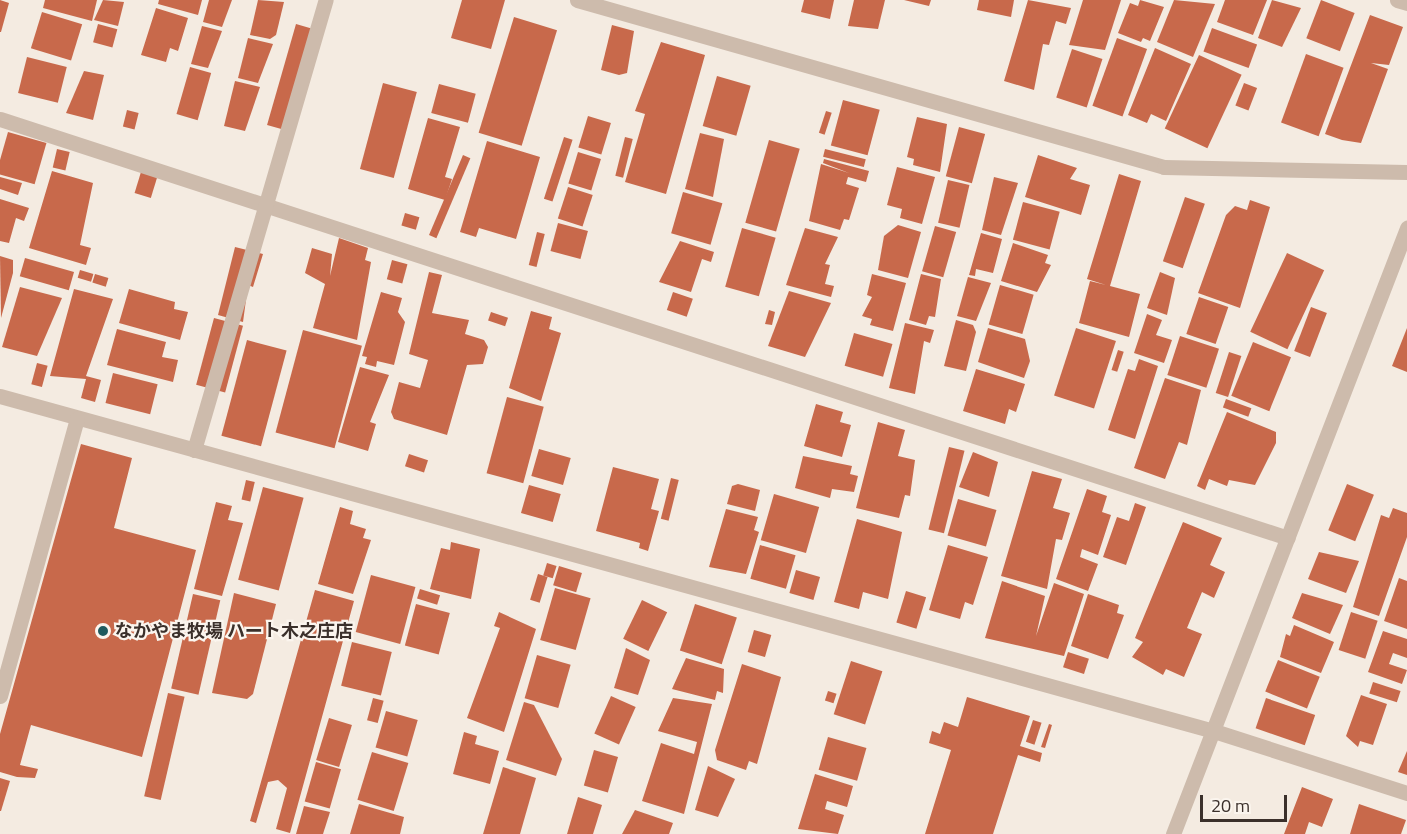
<!DOCTYPE html>
<meta charset="utf-8">
<style>
body{margin:0}
#map{position:relative;width:1407px;height:834px;overflow:hidden;background:#f4ebe1;font-family:"Titillium Web","Noto Sans JP",sans-serif}
div>[style]{position:absolute}
.building>*{inset:0;background:#c8694b;transform-origin:0 0}
.minor>*{height:15px;margin:-7.5px;padding:0 7.5px;transform-origin:7.5px;border-radius:7.5px;background:#cdbbac}
.tertiary>*{height:15px;margin:-7.5px;padding:0 7.5px;transform-origin:7.5px;border-radius:7.5px;background:#cdbbac}
.dots>*{width:16px;height:16px;translate:-50% -50%;box-sizing:border-box;border:3px solid #fbf5ee;border-radius:50%}
span{translate:-50% -50%;white-space:nowrap;text-align:center;line-height:1.15;-webkit-text-stroke:4.5px #fbf5ee;paint-order:stroke}
.poi-label{font-size:18px;color:#3b302b;font-weight:700}
.left{translate:0 -50%;text-align:left}
.scale{position:absolute;left:1200px;top:795px;width:87px;height:27px;box-sizing:border-box;border:3px solid #3b302b;border-top:0;padding-left:8px;font-size:18px;line-height:21px;white-space:nowrap;color:#3b302b;-webkit-text-stroke:4px #fbf5ee;paint-order:stroke}
</style>
<div id="map">
<div class="building">
<div style="clip-path:polygon(0 0,9px 3px,1px 32px,0 32px)"></div>
<div style="clip-path:polygon(45px 0,97px 0,92px 21px,43px 8px)"></div>
<div style="clip-path:polygon(103px 0,124px 2px,118px 26px,94px 20px)"></div>
<div style="clip-path:polygon(159px 0,202px 0,198px 15px,158px 4px)"></div>
<div style="clip-path:polygon(209px 0,232px 0,222px 27px,203px 22px)"></div>
<div style="clip-path:polygon(258px 0,284px 2px,276px 35px,270px 39px,250px 35px)"></div>
<div style="clip-path:polygon(462px 0,505px 0,491px 49px,451px 38px)"></div>
<div style="clip-path:polygon(804px 0,834px 0,830px 19px,801px 12px)"></div>
<div style="clip-path:polygon(854px 0,885px 0,878px 29px,848px 26px)"></div>
<div style="clip-path:polygon(904px 0,931px 0,929px 6px)"></div>
<div style="clip-path:polygon(979px 0,1014px 0,1011px 17px,977px 10px)"></div>
<div style="clip-path:polygon(1028px 0,1071px 8px,1066px 24px,1056px 21px,1049px 45px,1043px 44px,1034px 90px,1004px 81px)"></div>
<div style="clip-path:polygon(1083px 0,1121px 0,1105px 50px,1069px 45px)"></div>
<div style="clip-path:polygon(1140px 0,1164px 7px,1150px 41px,1143px 38px,1141px 42px,1118px 33px,1130px 3px,1138px 6px)"></div>
<div style="clip-path:polygon(1174px 0,1215px 4px,1193px 57px,1157px 42px)"></div>
<div style="clip-path:polygon(1225px 0,1267px 0,1253px 35px,1217px 22px)"></div>
<div style="clip-path:polygon(1272px 0,1301px 8px,1282px 47px,1258px 38px)"></div>
<div style="left:1321px;top:0;width:36px;height:41px;rotate:21deg"></div>
<div style="clip-path:polygon(156px 8px,188px 18px,178px 51px,170px 48px,166px 62px,141px 55px)"></div>
<div style="left:42px;top:12px;width:42px;height:38px;rotate:17deg"></div>
<div style="clip-path:polygon(1370px 15px,1403px 27px,1389px 65px,1371px 63px,1388px 69px,1361px 143px,1342px 140px,1325px 134px)"></div>
<div style="left:514px;top:17px;width:45px;height:121px;rotate:17deg"></div>
<div style="left:98px;top:24px;width:20px;height:19px;rotate:15deg"></div>
<div style="left:296px;top:24px;width:26px;height:105px;rotate:16deg"></div>
<div style="clip-path:polygon(612px 25px,634px 31px,627px 73px,619px 75px,601px 70px)"></div>
<div style="clip-path:polygon(202px 26px,222px 31px,208px 68px,191px 64px)"></div>
<div style="left:1212px;top:28px;width:48px;height:25px;rotate:20deg"></div>
<div style="clip-path:polygon(248px 38px,273px 44px,258px 83px,238px 78px)"></div>
<div style="left:1117px;top:38px;width:32px;height:72px;rotate:20deg"></div>
<div style="clip-path:polygon(661px 42px,705px 55px,666px 194px,625px 182px,645px 114px,635px 111px)"></div>
<div style="clip-path:polygon(1155px 48px,1191px 64px,1166px 121px,1151px 114px,1147px 123px,1128px 115px)"></div>
<div style="left:1072px;top:49px;width:32px;height:51px;rotate:18deg"></div>
<div style="left:1306px;top:54px;width:40px;height:73px;rotate:20deg"></div>
<div style="left:1199px;top:55px;width:47px;height:81px;rotate:25deg"></div>
<div style="left:27px;top:57px;width:41px;height:37px;rotate:14deg"></div>
<div style="left:190px;top:67px;width:22px;height:49px;rotate:16deg"></div>
<div style="clip-path:polygon(84px 71px,104px 75px,93px 120px,66px 113px)"></div>
<div style="left:717px;top:76px;width:35px;height:52px;rotate:16deg"></div>
<div style="clip-path:polygon(235px 81px,260px 87px,245px 131px,224px 126px)"></div>
<div style="left:383px;top:83px;width:35px;height:89px;rotate:15deg"></div>
<div style="left:1244px;top:83px;width:14px;height:24px;rotate:21deg"></div>
<div style="left:439px;top:84px;width:38px;height:30px;rotate:15deg"></div>
<div style="left:843px;top:100px;width:38px;height:47px;rotate:15deg"></div>
<div style="left:127px;top:110px;width:12px;height:17px;rotate:14deg"></div>
<div style="left:826px;top:111px;width:6px;height:23px;rotate:18deg"></div>
<div style="left:588px;top:116px;width:24px;height:33px;rotate:17deg"></div>
<div style="clip-path:polygon(917px 117px,947px 124px,940px 172px,913px 165px,914px 159px,907px 157px)"></div>
<div style="clip-path:polygon(428px 118px,460px 127px,445px 177px,452px 179px,445px 200px,408px 189px)"></div>
<div style="left:959px;top:127px;width:27px;height:51px;rotate:15deg"></div>
<div style="left:8px;top:132px;width:40px;height:43px;rotate:16deg"></div>
<div style="clip-path:polygon(700px 133px,724px 139px,713px 197px,685px 189px)"></div>
<div style="left:564px;top:137px;width:9px;height:65px;rotate:18deg"></div>
<div style="left:625px;top:137px;width:8px;height:40px;rotate:14deg"></div>
<div style="left:769px;top:140px;width:32px;height:86px;rotate:16deg"></div>
<div style="clip-path:polygon(487px 141px,540px 157px,516px 239px,479px 228px,476px 237px,460px 232px)"></div>
<div style="left:57px;top:149px;width:13px;height:19px;rotate:13deg"></div>
<div style="left:825px;top:149px;width:42px;height:8px;rotate:14deg"></div>
<div style="left:578px;top:152px;width:24px;height:33px;rotate:17deg"></div>
<div style="left:463px;top:155px;width:8px;height:87px;rotate:23deg"></div>
<div style="clip-path:polygon(1038px 155px,1077px 168px,1070px 179px,1090px 185px,1081px 215px,1025px 197px)"></div>
<div style="clip-path:polygon(824px 159px,869px 171px,866px 182px,848px 177px,846px 184px,859px 188px,849px 220px,844px 219px,840px 230px,809px 221px,821px 164px,849px 173px,823px 163px)"></div>
<div style="clip-path:polygon(897px 167px,935px 177px,922px 224px,900px 218px,902px 209px,887px 205px)"></div>
<div style="clip-path:polygon(52px 171px,93px 183px,80px 245px,91px 248px,86px 265px,29px 248px)"></div>
<div style="left:141px;top:172px;width:17px;height:22px;rotate:17deg"></div>
<div style="clip-path:polygon(1119px 174px,1141px 181px,1110px 286px,1140px 294px,1129px 337px,1079px 323px,1090px 281px,1106px 285px,1087px 279px)"></div>
<div style="clip-path:polygon(0 177px,22px 183px,18px 195px,0 189px)"></div>
<div style="clip-path:polygon(994px 177px,1018px 183px,1001px 235px,982px 230px)"></div>
<div style="left:948px;top:180px;width:22px;height:44px;rotate:13deg"></div>
<div style="left:568px;top:187px;width:26px;height:33px;rotate:18deg"></div>
<div style="left:683px;top:192px;width:41px;height:43px;rotate:16deg"></div>
<div style="left:1185px;top:197px;width:21px;height:68px;rotate:19deg"></div>
<div style="clip-path:polygon(0 199px,29px 208px,24px 221px,16px 218px,9px 243px,0 241px)"></div>
<div style="clip-path:polygon(1250px 200px,1270px 207px,1240px 308px,1198px 293px,1226px 215px,1235px 206px,1247px 210px)"></div>
<div style="left:1023px;top:202px;width:38px;height:39px;rotate:15deg"></div>
<div style="left:405px;top:213px;width:15px;height:13px;rotate:16deg"></div>
<div style="left:558px;top:223px;width:31px;height:29px;rotate:15deg"></div>
<div style="clip-path:polygon(898px 225px,921px 232px,908px 278px,878px 270px,884px 236px)"></div>
<div style="left:935px;top:226px;width:22px;height:47px;rotate:16deg"></div>
<div style="left:742px;top:228px;width:35px;height:61px;rotate:16deg"></div>
<div style="clip-path:polygon(805px 228px,838px 237px,825px 264px,830px 265px,825px 284px,834px 286px,831px 297px,786px 285px)"></div>
<div style="left:537px;top:232px;width:8px;height:34px;rotate:14deg"></div>
<div style="clip-path:polygon(981px 233px,1002px 239px,993px 273px,976px 269px,975px 276px,969px 275px)"></div>
<div style="clip-path:polygon(339px 238px,368px 248px,365px 260px,371px 262px,357px 340px,313px 328px,325px 284px,305px 273px,312px 248px,332px 254px,330px 276px)"></div>
<div style="clip-path:polygon(680px 241px,714px 252px,711px 262px,702px 259px,691px 292px,659px 282px)"></div>
<div style="clip-path:polygon(1013px 243px,1048px 255px,1045px 263px,1051px 265px,1037px 292px,1001px 281px)"></div>
<div style="clip-path:polygon(235px 247px,263px 254px,253px 287px,248px 285px,243px 322px,218px 315px)"></div>
<div style="left:1287px;top:253px;width:41px;height:87px;rotate:25deg"></div>
<div style="clip-path:polygon(0 256px,13px 260px,13px 273px,1px 318px)"></div>
<div style="left:25px;top:258px;width:51px;height:19px;rotate:16deg"></div>
<div style="left:392px;top:260px;width:16px;height:20px;rotate:15deg"></div>
<div style="left:80px;top:270px;width:14px;height:8px;rotate:17deg"></div>
<div style="clip-path:polygon(429px 272px,442px 275px,432px 313px,469px 320px,465px 334px,484px 340px,488px 347px,483px 364px,467px 365px,447px 435px,394px 419px,391px 412px,399px 382px,420px 388px,428px 360px,409px 354px)"></div>
<div style="clip-path:polygon(1160px 272px,1175px 278px,1167px 315px,1147px 308px)"></div>
<div style="left:95px;top:274px;width:14px;height:9px;rotate:17deg"></div>
<div style="clip-path:polygon(872px 274px,906px 283px,893px 331px,870px 325px,872px 319px,862px 316px,872px 297px,867px 295px)"></div>
<div style="clip-path:polygon(921px 274px,941px 279px,935px 317px,929px 316px,926px 325px,909px 320px)"></div>
<div style="clip-path:polygon(968px 277px,991px 283px,976px 321px,957px 316px)"></div>
<div style="left:1000px;top:285px;width:35px;height:41px;rotate:16deg"></div>
<div style="clip-path:polygon(20px 287px,62px 298px,37px 356px,2px 347px)"></div>
<div style="clip-path:polygon(74px 289px,113px 299px,86px 376px,101px 380px,95px 402px,81px 398px,86px 379px,50px 376px)"></div>
<div style="clip-path:polygon(129px 289px,175px 302px,174px 309px,188px 312px,180px 340px,119px 323px)"></div>
<div style="clip-path:polygon(789px 291px,831px 303px,805px 357px,768px 346px)"></div>
<div style="clip-path:polygon(381px 292px,402px 298px,398px 312px,405px 322px,394px 365px,377px 361px,376px 367px,365px 364px,367px 357px,362px 356px)"></div>
<div style="left:673px;top:292px;width:21px;height:19px;rotate:19deg"></div>
<div style="left:1199px;top:297px;width:31px;height:39px;rotate:19deg"></div>
<div style="left:1311px;top:307px;width:17px;height:47px;rotate:21deg"></div>
<div style="clip-path:polygon(769px 310px,775px 312px,772px 325px,765px 324px)"></div>
<div style="clip-path:polygon(531px 311px,552px 317px,549px 329px,561px 333px,541px 401px,509px 388px)"></div>
<div style="left:491px;top:312px;width:18px;height:9px;rotate:19deg"></div>
<div style="clip-path:polygon(1147px 314px,1162px 320px,1156px 335px,1172px 340px,1164px 363px,1134px 353px)"></div>
<div style="left:214px;top:318px;width:30px;height:69px;rotate:15deg"></div>
<div style="clip-path:polygon(956px 320px,973px 325px,976px 332px,966px 371px,944px 366px)"></div>
<div style="clip-path:polygon(905px 323px,934px 330px,930px 343px,924px 341px,915px 394px,889px 388px)"></div>
<div style="clip-path:polygon(988px 328px,1025px 339px,1030px 361px,1024px 378px,978px 362px)"></div>
<div style="left:1076px;top:328px;width:42px;height:71px;rotate:18deg"></div>
<div style="clip-path:polygon(1407px 328px,1407px 372px,1392px 366px)"></div>
<div style="clip-path:polygon(117px 329px,166px 342px,162px 357px,178px 360px,173px 382px,107px 365px)"></div>
<div style="left:303px;top:330px;width:61px;height:106px;rotate:15deg"></div>
<div style="left:854px;top:333px;width:40px;height:34px;rotate:16deg"></div>
<div style="left:1180px;top:336px;width:41px;height:41px;rotate:18deg"></div>
<div style="left:247px;top:340px;width:41px;height:99px;rotate:15deg"></div>
<div style="left:1253px;top:342px;width:41px;height:58px;rotate:22deg"></div>
<div style="left:1118px;top:350px;width:6px;height:21px;rotate:18deg"></div>
<div style="left:1229px;top:352px;width:13px;height:43px;rotate:18deg"></div>
<div style="clip-path:polygon(1139px 359px,1158px 366px,1135px 439px,1108px 430px,1128px 369px,1135px 371px)"></div>
<div style="left:37px;top:363px;width:11px;height:22px;rotate:15deg"></div>
<div style="clip-path:polygon(360px 367px,389px 375px,370px 422px,376px 424px,368px 451px,338px 442px)"></div>
<div style="clip-path:polygon(976px 369px,1025px 384px,1016px 412px,1009px 409px,1005px 424px,963px 411px)"></div>
<div style="left:113px;top:373px;width:46px;height:31px;rotate:14deg"></div>
<div style="clip-path:polygon(1165px 378px,1201px 390px,1187px 445px,1179px 442px,1165px 479px,1134px 468px)"></div>
<div style="left:507px;top:397px;width:38px;height:79px;rotate:15deg"></div>
<div style="left:1226px;top:399px;width:27px;height:9px;rotate:20deg"></div>
<div style="clip-path:polygon(816px 404px,843px 412px,840px 422px,851px 425px,842px 457px,804px 446px)"></div>
<div style="clip-path:polygon(1227px 412px,1276px 432px,1276px 443px,1255px 485px,1229px 480px,1227px 486px,1209px 479px,1205px 490px,1197px 486px)"></div>
<div style="clip-path:polygon(878px 422px,905px 430px,898px 456px,915px 460px,910px 496px,905px 495px,899px 518px,856px 508px)"></div>
<div style="clip-path:polygon(81px 444px,132px 458px,114px 528px,196px 550px,142px 757px,31px 725px,20px 765px,38px 769px,35px 778px,17px 777px,0 772px,0 734px)"></div>
<div style="left:949px;top:447px;width:16px;height:85px;rotate:14deg"></div>
<div style="left:539px;top:449px;width:33px;height:28px;rotate:16deg"></div>
<div style="clip-path:polygon(973px 452px,998px 462px,989px 497px,959px 487px)"></div>
<div style="left:409px;top:454px;width:20px;height:13px;rotate:18deg"></div>
<div style="clip-path:polygon(803px 456px,852px 466px,850px 474px,858px 476px,854px 492px,832px 489px,830px 498px,795px 488px)"></div>
<div style="clip-path:polygon(613px 467px,659px 479px,651px 509px,659px 511px,648px 551px,639px 548px,640px 543px,596px 531px)"></div>
<div style="clip-path:polygon(1032px 471px,1062px 479px,1053px 508px,1070px 513px,1062px 540px,1056px 539px,1047px 589px,1001px 576px)"></div>
<div style="left:671px;top:478px;width:8px;height:42px;rotate:14deg"></div>
<div style="left:246px;top:480px;width:9px;height:20px;rotate:13deg"></div>
<div style="clip-path:polygon(738px 484px,760px 490px,755px 511px,727px 504px,732px 486px)"></div>
<div style="left:1347px;top:484px;width:29px;height:50px;rotate:22deg"></div>
<div style="left:529px;top:485px;width:33px;height:29px;rotate:16deg"></div>
<div style="left:263px;top:487px;width:42px;height:96px;rotate:15deg"></div>
<div style="clip-path:polygon(1087px 489px,1107px 496px,1102px 512px,1111px 515px,1098px 555px,1082px 549px,1080px 557px,1098px 564px,1088px 591px,1056px 579px)"></div>
<div style="left:774px;top:494px;width:47px;height:48px;rotate:16deg"></div>
<div style="left:958px;top:499px;width:40px;height:38px;rotate:16deg"></div>
<div style="clip-path:polygon(216px 502px,232px 506px,228px 520px,243px 523px,222px 596px,194px 589px)"></div>
<div style="clip-path:polygon(1135px 503px,1146px 507px,1126px 565px,1103px 557px,1117px 517px,1129px 521px)"></div>
<div style="clip-path:polygon(340px 507px,353px 511px,350px 524px,366px 529px,363px 538px,371px 540px,353px 594px,318px 584px)"></div>
<div style="clip-path:polygon(1393px 508px,1407px 513px,1407px 537px,1379px 616px,1353px 607px,1381px 515px,1389px 518px)"></div>
<div style="clip-path:polygon(726px 509px,758px 517px,754px 530px,759px 532px,746px 574px,709px 567px)"></div>
<div style="clip-path:polygon(857px 519px,902px 532px,888px 599px,863px 592px,859px 609px,834px 602px)"></div>
<div style="clip-path:polygon(1183px 522px,1222px 538px,1210px 565px,1225px 572px,1214px 598px,1202px 592px,1187px 628px,1202px 634px,1184px 677px,1166px 669px,1163px 675px,1132px 657px,1143px 642px,1135px 638px)"></div>
<div style="clip-path:polygon(451px 542px,480px 549px,471px 599px,430px 589px,441px 548px,450px 550px)"></div>
<div style="left:760px;top:545px;width:37px;height:35px;rotate:16deg"></div>
<div style="clip-path:polygon(948px 545px,988px 557px,973px 605px,965px 602px,960px 619px,929px 610px)"></div>
<div style="clip-path:polygon(1319px 552px,1359px 561px,1346px 593px,1308px 579px)"></div>
<div style="left:547px;top:563px;width:10px;height:13px;rotate:17deg"></div>
<div style="left:559px;top:566px;width:24px;height:20px;rotate:17deg"></div>
<div style="left:796px;top:570px;width:25px;height:24px;rotate:16deg"></div>
<div style="left:538px;top:574px;width:10px;height:27px;rotate:17deg"></div>
<div style="left:371px;top:575px;width:46px;height:59px;rotate:15deg"></div>
<div style="clip-path:polygon(1399px 578px,1407px 581px,1407px 629px,1384px 621px)"></div>
<div style="clip-path:polygon(1002px 581px,1045px 596px,1036px 636px,1054px 583px,1084px 594px,1064px 656px,985px 638px)"></div>
<div style="left:555px;top:588px;width:37px;height:54px;rotate:16deg"></div>
<div style="left:420px;top:589px;width:21px;height:10px;rotate:17deg"></div>
<div style="clip-path:polygon(315px 590px,354px 601px,290px 833px,276px 829px,287px 788px,278px 780px,268px 782px,256px 823px,250px 821px)"></div>
<div style="left:906px;top:591px;width:21px;height:33px;rotate:17deg"></div>
<div style="clip-path:polygon(234px 593px,276px 604px,253px 694px,247px 699px,212px 693px)"></div>
<div style="clip-path:polygon(1302px 593px,1343px 605px,1330px 634px,1292px 618px)"></div>
<div style="left:193px;top:594px;width:28px;height:97px;rotate:13deg"></div>
<div style="clip-path:polygon(1088px 594px,1119px 605px,1117px 613px,1124px 615px,1108px 659px,1071px 646px)"></div>
<div style="left:642px;top:600px;width:28px;height:43px;rotate:26deg"></div>
<div style="left:416px;top:604px;width:35px;height:43px;rotate:15deg"></div>
<div style="left:695px;top:604px;width:44px;height:49px;rotate:18deg"></div>
<div style="clip-path:polygon(499px 612px,536px 629px,504px 732px,467px 718px,500px 628px,494px 626px)"></div>
<div style="left:1351px;top:612px;width:28px;height:40px;rotate:18deg"></div>
<div style="clip-path:polygon(1294px 625px,1334px 642px,1321px 673px,1280px 657px,1286px 634px,1290px 636px)"></div>
<div style="left:754px;top:630px;width:18px;height:23px;rotate:16deg"></div>
<div style="clip-path:polygon(1383px 631px,1407px 639px,1407px 658px,1393px 653px,1389px 664px,1407px 670px,1402px 684px,1368px 672px)"></div>
<div style="left:352px;top:642px;width:41px;height:45px;rotate:14deg"></div>
<div style="clip-path:polygon(626px 648px,650px 660px,638px 695px,614px 688px)"></div>
<div style="left:1068px;top:652px;width:22px;height:16px;rotate:18deg"></div>
<div style="left:537px;top:655px;width:35px;height:45px;rotate:16deg"></div>
<div style="clip-path:polygon(686px 658px,724px 669px,723px 693px,717px 691px,715px 700px,672px 689px)"></div>
<div style="left:1278px;top:660px;width:45px;height:34px;rotate:22deg"></div>
<div style="left:851px;top:661px;width:33px;height:56px;rotate:18deg"></div>
<div style="clip-path:polygon(742px 664px,781px 677px,757px 764px,749px 761px,746px 770px,717px 760px,715px 750px)"></div>
<div style="left:1373px;top:682px;width:29px;height:12px;rotate:18deg"></div>
<div style="left:828px;top:691px;width:9px;height:10px;rotate:18deg"></div>
<div style="left:168px;top:693px;width:17px;height:106px;rotate:13deg"></div>
<div style="clip-path:polygon(1361px 695px,1387px 704px,1373px 745px,1360px 741px,1358px 747px,1346px 736px)"></div>
<div style="left:611px;top:696px;width:27px;height:41px;rotate:24deg"></div>
<div style="clip-path:polygon(967px 697px,1030px 716px,1020px 746px,1042px 753px,1040px 762px,1018px 755px,993px 834px,925px 834px,951px 750px,929px 743px,932px 731px,940px 734px,944px 722px,958px 727px)"></div>
<div style="left:373px;top:698px;width:11px;height:23px;rotate:15deg"></div>
<div style="clip-path:polygon(673px 698px,712px 704px,684px 814px,642px 801px,661px 743px,694px 754px,697px 742px,658px 731px)"></div>
<div style="left:1266px;top:698px;width:52px;height:32px;rotate:19deg"></div>
<div style="clip-path:polygon(524px 702px,534px 705px,562px 759px,556px 776px,506px 760px)"></div>
<div style="left:386px;top:711px;width:33px;height:38px;rotate:16deg"></div>
<div style="left:329px;top:718px;width:24px;height:44px;rotate:17deg"></div>
<div style="left:1033px;top:720px;width:9px;height:23px;rotate:18deg"></div>
<div style="clip-path:polygon(1049px 724px,1052px 725px,1045px 748px,1041px 747px)"></div>
<div style="clip-path:polygon(464px 732px,477px 736px,475px 744px,499px 751px,490px 784px,453px 774px)"></div>
<div style="left:828px;top:737px;width:40px;height:34px;rotate:16deg"></div>
<div style="left:594px;top:750px;width:25px;height:37px;rotate:16deg"></div>
<div style="clip-path:polygon(1407px 751px,1407px 775px,1398px 772px)"></div>
<div style="left:372px;top:752px;width:38px;height:50px;rotate:17deg"></div>
<div style="left:316px;top:762px;width:26px;height:41px;rotate:16deg"></div>
<div style="clip-path:polygon(708px 766px,735px 779px,718px 817px,695px 810px)"></div>
<div style="clip-path:polygon(503px 767px,536px 778px,520px 834px,483px 834px)"></div>
<div style="clip-path:polygon(815px 774px,853px 786px,847px 807px,827px 801px,825px 809px,844px 815px,838px 834px,798px 829px)"></div>
<div style="clip-path:polygon(0 778px,10px 781px,1px 811px,0 811px)"></div>
<div style="clip-path:polygon(1302px 787px,1333px 799px,1322px 827px,1309px 822px,1305px 834px,1284px 834px)"></div>
<div style="clip-path:polygon(578px 797px,602px 805px,593px 834px,567px 834px)"></div>
<div style="clip-path:polygon(359px 804px,404px 817px,400px 834px,350px 834px)"></div>
<div style="clip-path:polygon(1359px 804px,1406px 820px,1401px 834px,1350px 834px)"></div>
<div style="clip-path:polygon(304px 806px,330px 812px,323px 834px,296px 834px)"></div>
<div style="clip-path:polygon(635px 810px,673px 823px,669px 834px,622px 834px)"></div>
</div>
<div class="minor">
<div style="left:577px;top:0;width:610px;rotate:15.88deg"></div>
<div style="left:1164px;top:167px;width:243px;rotate:1.2deg"></div>
<div style="left:1397px;top:0;width:10px;rotate:17deg"></div>
<div style="left:0;top:119px;width:1354px;rotate:18.02deg"></div>
<div style="left:0;top:396px;width:1259px;rotate:15.43deg"></div>
<div style="left:1214px;top:731px;width:203px;rotate:17.8deg"></div>
<div style="left:194px;top:450px;width:469px;rotate:-73.7deg"></div>
<div style="left:0;top:696px;width:288px;rotate:-74.5deg"></div>
</div>
<div class="tertiary">
<div style="left:1173px;top:834px;width:650px;rotate:-68.89deg"></div>
</div>
<div class="dots">
<div style="left:103px;top:631px;background:#1f5a5e"></div>
</div>
<div class="poi-label">
<span class="left" style="left:115px;top:631px">なかやま牧場 ハート木之庄店</span>
</div>
<div class="scale">20 m</div>
</div>
